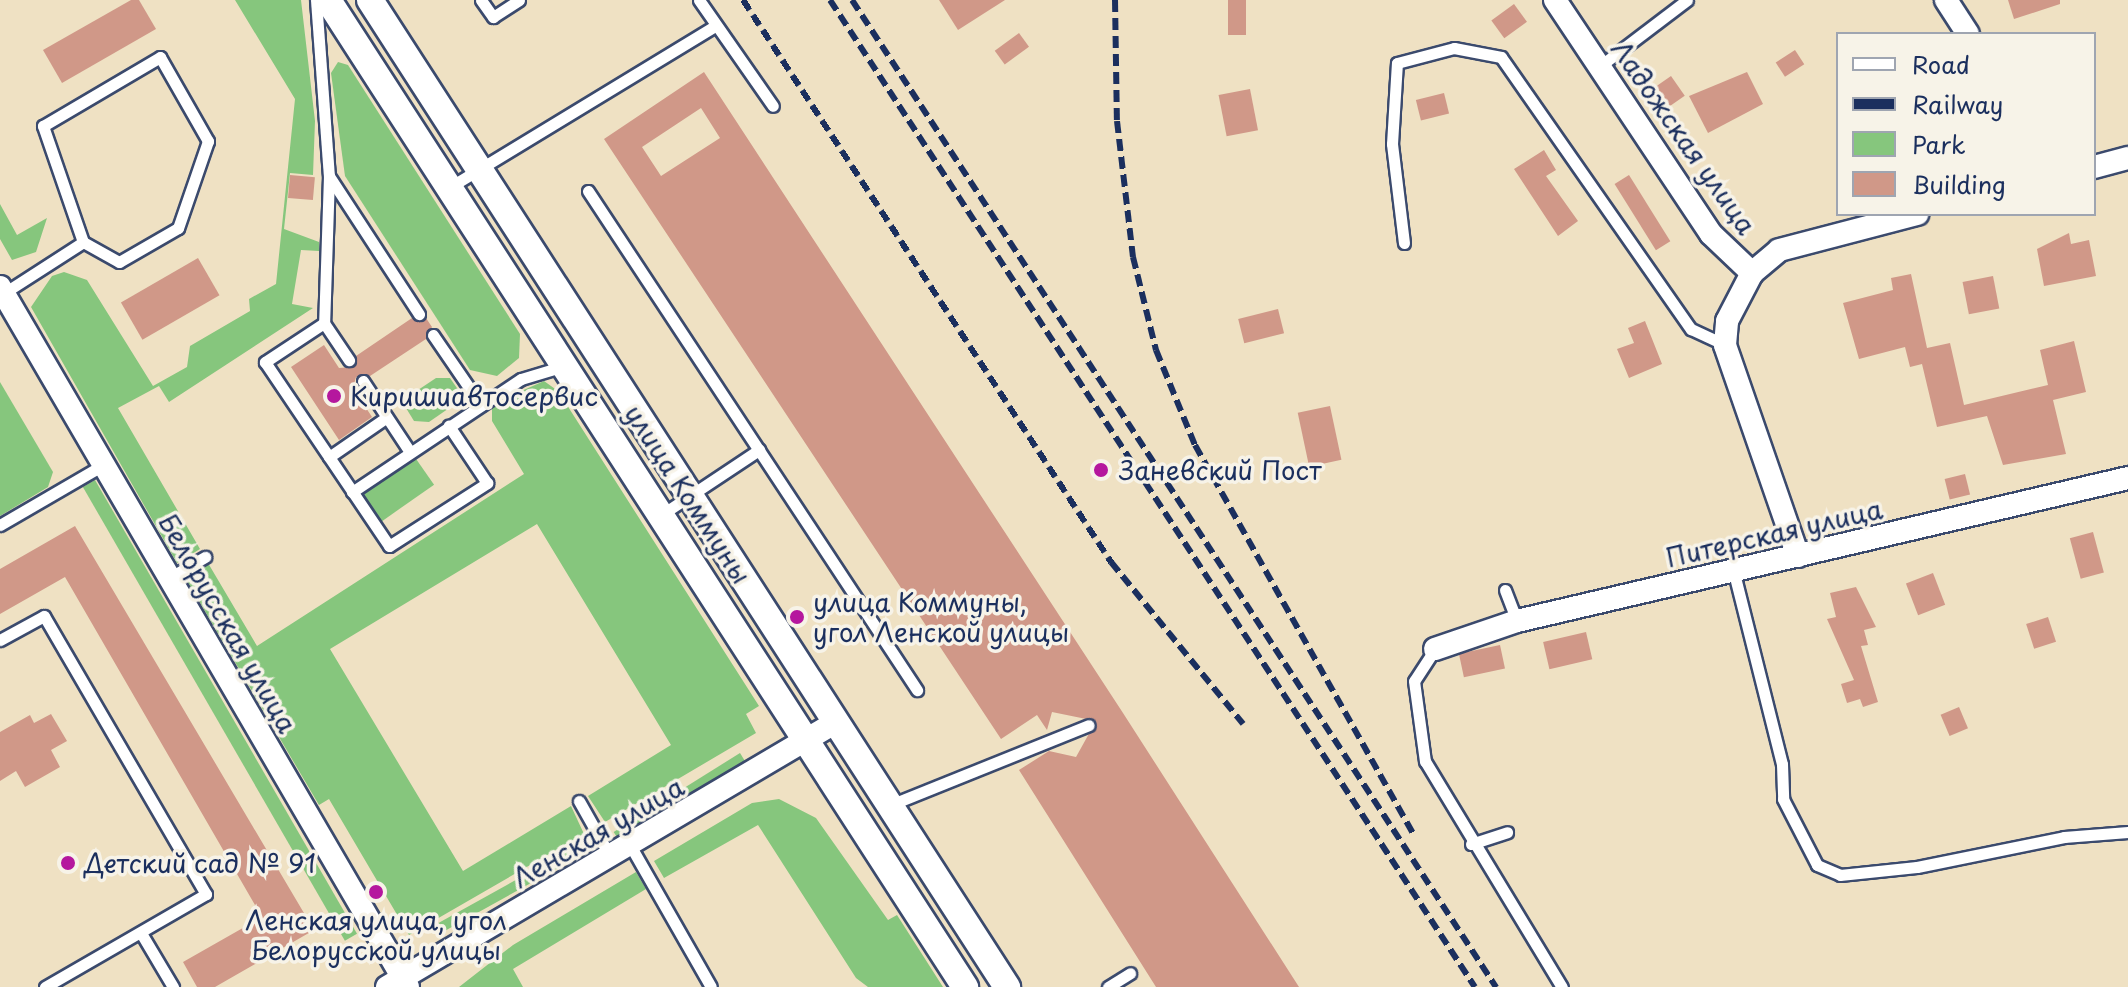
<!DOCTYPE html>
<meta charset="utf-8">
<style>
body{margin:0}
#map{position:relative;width:2128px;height:987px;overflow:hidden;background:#efe1c3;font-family:"Playpen Sans",sans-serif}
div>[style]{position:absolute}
.green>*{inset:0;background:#86c67d;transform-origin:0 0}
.building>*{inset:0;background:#d09888;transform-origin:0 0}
.roads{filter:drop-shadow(2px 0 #3b4a6d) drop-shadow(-2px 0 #3b4a6d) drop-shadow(0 2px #3b4a6d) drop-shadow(0 -2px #3b4a6d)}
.service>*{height:11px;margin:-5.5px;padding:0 5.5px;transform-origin:5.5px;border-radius:5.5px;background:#fff}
.minor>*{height:22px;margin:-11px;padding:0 11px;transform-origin:11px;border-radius:11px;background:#fff}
.tertiary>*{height:26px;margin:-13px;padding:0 13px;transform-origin:13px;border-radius:13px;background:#fff}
.rail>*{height:6px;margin-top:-3px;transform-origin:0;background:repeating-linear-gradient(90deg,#1b2f5e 0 12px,transparent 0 18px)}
.dots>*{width:22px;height:22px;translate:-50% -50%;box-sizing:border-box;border:4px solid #f7f3e8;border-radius:50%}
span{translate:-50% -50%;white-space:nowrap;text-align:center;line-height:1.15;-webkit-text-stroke:7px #f7f3e8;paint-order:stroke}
.street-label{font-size:26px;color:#1b2f5e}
.poi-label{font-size:26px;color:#1b2f5e}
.left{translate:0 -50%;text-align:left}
.legend{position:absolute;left:1836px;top:32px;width:260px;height:184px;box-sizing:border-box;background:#f7f3e8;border:2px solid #9fa5b1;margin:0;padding:10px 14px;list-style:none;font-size:24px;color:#1b2f5e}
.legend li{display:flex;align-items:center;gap:16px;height:40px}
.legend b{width:40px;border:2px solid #9fa5b1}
</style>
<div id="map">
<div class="green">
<div style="clip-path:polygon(235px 0,301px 0,315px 121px,313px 175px,290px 173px,284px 229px,319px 242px,319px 251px,301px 250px,292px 304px,313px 308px,169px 402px,159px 386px,118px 408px,200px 549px,177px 563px,31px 307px,52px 276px,64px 272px,87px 280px,153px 386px,187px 367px,190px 346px,250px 311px,249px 299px,276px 284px,295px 99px)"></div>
<div style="clip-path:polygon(338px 62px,348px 65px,520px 334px,519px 358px,497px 376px,470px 370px,345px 176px,331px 73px)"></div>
<div style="clip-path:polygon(0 204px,17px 235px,47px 218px,36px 252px,12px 260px,0 239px)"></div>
<div style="clip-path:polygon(436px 378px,450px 378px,459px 391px,455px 404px,429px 422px,414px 421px,406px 408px,412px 394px)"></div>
<div style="clip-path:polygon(544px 381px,558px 391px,759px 706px,746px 714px,756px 733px,605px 822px,588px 796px,671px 745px,537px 524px,330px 649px,463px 871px,571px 806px,584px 834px,409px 935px,329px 799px,319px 805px,185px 577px,208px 563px,257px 646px,524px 474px,492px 421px,492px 404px)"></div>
<div style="clip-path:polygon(0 382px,53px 472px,48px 487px,0 516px)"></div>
<div style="left:414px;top:456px;width:35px;height:64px;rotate:55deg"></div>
<div style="left:95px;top:480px;width:524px;height:14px;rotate:60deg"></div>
<div style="left:740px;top:753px;width:9px;height:149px;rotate:58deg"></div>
<div style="clip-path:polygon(779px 799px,816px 818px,888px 920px,897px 915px,943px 987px,868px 987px,856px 978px,758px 825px,664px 878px,654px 861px,752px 803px)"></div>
<div style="left:588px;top:840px;width:10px;height:171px;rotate:61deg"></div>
<div style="clip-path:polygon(636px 872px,646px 889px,513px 969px,523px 987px,459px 987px,513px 945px)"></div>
</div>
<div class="building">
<div style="clip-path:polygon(131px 0,139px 0,156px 29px,62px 83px,43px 50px)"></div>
<div style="clip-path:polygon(939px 0,1005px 0,958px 30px)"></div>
<div style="left:1228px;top:0;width:18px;height:35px"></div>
<div style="clip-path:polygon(2008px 0,2060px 0,2060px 4px,2014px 19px)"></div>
<div style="left:1514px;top:4px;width:22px;height:28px;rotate:54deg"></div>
<div style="left:1019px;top:33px;width:17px;height:30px;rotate:54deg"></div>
<div style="left:1795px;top:50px;width:17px;height:23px;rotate:57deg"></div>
<div style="clip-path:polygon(evenodd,704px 72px,1123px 713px,1299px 987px,1156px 987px,1019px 770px,1049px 751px,1076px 757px,1096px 721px,1052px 712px,1047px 730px,1037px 715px,1001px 739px,604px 139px,704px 72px,701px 108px,720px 138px,661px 176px,642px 147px,701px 108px)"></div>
<div style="clip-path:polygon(1747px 72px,1763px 104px,1708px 133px,1689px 96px)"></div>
<div style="left:1671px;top:76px;width:24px;height:18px;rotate:55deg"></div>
<div style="left:1250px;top:89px;width:42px;height:32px;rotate:79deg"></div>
<div style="left:1444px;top:93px;width:21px;height:29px;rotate:76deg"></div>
<div style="clip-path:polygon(1544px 150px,1556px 170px,1546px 176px,1578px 221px,1558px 236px,1514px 169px)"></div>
<div style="left:290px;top:175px;width:25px;height:23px;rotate:5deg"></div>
<div style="left:1629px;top:175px;width:78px;height:17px;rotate:58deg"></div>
<div style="clip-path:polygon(2069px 233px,2071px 244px,2089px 240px,2096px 276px,2044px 286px,2037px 249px)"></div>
<div style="left:198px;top:258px;width:43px;height:89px;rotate:60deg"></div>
<div style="clip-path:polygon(1911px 274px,1927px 348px,1950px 343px,1964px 405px,2048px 385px,2040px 350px,2074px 341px,2086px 392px,2053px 400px,2066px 454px,2003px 465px,1987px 416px,1937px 427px,1922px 364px,1910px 367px,1905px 347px,1859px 359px,1843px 303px,1893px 290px,1891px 278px)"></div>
<div style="left:1993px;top:276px;width:33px;height:31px;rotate:79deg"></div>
<div style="left:1278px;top:309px;width:25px;height:41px;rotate:76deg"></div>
<div style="clip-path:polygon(412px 318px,426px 318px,432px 327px,426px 339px,370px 376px,356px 377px,353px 388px,372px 417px,339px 440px,291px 367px,324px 345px,339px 368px,353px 367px,356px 356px)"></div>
<div style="clip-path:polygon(1645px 321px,1662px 364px,1629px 378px,1617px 349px,1634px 343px,1628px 328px)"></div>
<div style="left:1330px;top:406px;width:55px;height:33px;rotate:78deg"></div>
<div style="left:1965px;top:474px;width:21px;height:21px;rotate:76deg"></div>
<div style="clip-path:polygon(75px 526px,314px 930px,215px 987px,197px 987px,183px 962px,262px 917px,65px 577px,0 614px,0 569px)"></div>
<div style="left:2093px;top:532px;width:42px;height:24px;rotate:75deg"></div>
<div style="left:1933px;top:573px;width:34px;height:29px;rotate:69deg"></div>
<div style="clip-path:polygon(1856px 587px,1876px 627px,1864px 630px,1868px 645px,1861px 646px,1878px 702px,1863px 707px,1860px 699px,1847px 703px,1841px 684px,1854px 680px,1827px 619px,1836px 617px,1830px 593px)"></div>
<div style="left:2048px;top:617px;width:26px;height:23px;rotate:72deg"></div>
<div style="left:1586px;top:632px;width:28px;height:44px;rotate:77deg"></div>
<div style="left:1500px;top:645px;width:24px;height:42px;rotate:78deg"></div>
<div style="left:1959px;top:707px;width:23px;height:20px;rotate:67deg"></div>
<div style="clip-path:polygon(51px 714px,67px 741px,51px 750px,60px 767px,25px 787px,16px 771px,0 781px,0 732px,30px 715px,34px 723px)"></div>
</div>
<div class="roads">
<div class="service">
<div style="left:316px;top:0;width:176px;rotate:85.8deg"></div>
<div style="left:329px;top:176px;width:165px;rotate:56.9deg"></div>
<div style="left:481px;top:0;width:21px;rotate:55deg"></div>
<div style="left:493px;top:17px;width:31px;rotate:-33deg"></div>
<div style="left:699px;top:0;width:129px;rotate:55.1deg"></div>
<div style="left:160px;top:57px;width:97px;rotate:60.3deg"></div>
<div style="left:208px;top:141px;width:92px;rotate:109deg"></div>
<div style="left:178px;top:228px;width:68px;rotate:150deg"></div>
<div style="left:119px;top:262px;width:41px;rotate:-150.9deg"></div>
<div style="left:83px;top:242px;width:123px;rotate:-109deg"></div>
<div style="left:43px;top:126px;width:136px;rotate:-30.5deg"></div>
<div style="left:1600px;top:66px;width:109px;rotate:-37.2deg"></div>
<div style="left:329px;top:176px;width:147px;rotate:91.9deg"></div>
<div style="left:324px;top:323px;width:71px;rotate:146.5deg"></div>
<div style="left:265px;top:362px;width:222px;rotate:56deg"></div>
<div style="left:389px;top:546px;width:117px;rotate:-32.7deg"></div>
<div style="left:487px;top:483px;width:69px;rotate:-123.7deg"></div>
<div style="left:450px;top:187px;width:311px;rotate:-31.3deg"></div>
<div style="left:588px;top:191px;width:598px;rotate:56.6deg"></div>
<div style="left:1404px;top:243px;width:100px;rotate:-96.9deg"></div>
<div style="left:1392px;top:144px;width:81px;rotate:-86.5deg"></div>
<div style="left:1397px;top:63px;width:59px;rotate:-14.7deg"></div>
<div style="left:1454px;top:48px;width:48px;rotate:10.8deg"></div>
<div style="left:1501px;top:57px;width:332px;rotate:55.1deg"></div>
<div style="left:1691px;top:329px;width:38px;rotate:25deg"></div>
<div style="left:4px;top:293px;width:94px;rotate:-32.8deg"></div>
<div style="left:324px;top:323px;width:45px;rotate:56deg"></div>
<div style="left:433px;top:335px;width:85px;rotate:55.6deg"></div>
<div style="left:363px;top:381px;width:85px;rotate:56.5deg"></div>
<div style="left:329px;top:457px;width:70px;rotate:-34.6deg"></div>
<div style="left:352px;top:492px;width:203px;rotate:-33.8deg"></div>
<div style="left:521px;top:379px;width:45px;rotate:-16.8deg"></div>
<div style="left:661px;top:515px;width:118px;rotate:-33.6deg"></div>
<div style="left:0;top:525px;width:119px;rotate:-30.2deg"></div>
<div style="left:1734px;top:573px;width:197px;rotate:75.9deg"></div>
<div style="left:1782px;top:764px;width:35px;rotate:88deg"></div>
<div style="left:1783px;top:799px;width:74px;rotate:62.7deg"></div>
<div style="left:1817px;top:865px;width:25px;rotate:23deg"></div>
<div style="left:1840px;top:875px;width:77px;rotate:-5.9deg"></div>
<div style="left:1917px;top:867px;width:150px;rotate:-11.5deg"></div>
<div style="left:2064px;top:837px;width:64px;rotate:-4.5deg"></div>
<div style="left:169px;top:578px;width:42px;rotate:-30.3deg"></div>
<div style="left:1505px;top:590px;width:33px;rotate:69deg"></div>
<div style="left:0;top:640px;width:50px;rotate:-28.6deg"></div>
<div style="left:44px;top:616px;width:322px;rotate:59.8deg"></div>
<div style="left:206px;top:894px;width:186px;rotate:150deg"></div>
<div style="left:1435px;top:649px;width:38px;rotate:123deg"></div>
<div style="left:1414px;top:681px;width:81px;rotate:82.2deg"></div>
<div style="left:1425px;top:761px;width:264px;rotate:58.8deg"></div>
<div style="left:579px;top:801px;width:63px;rotate:60.6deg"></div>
<div style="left:890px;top:805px;width:214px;rotate:-21.9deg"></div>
<div style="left:1471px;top:844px;width:38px;rotate:-18deg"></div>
<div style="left:630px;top:845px;width:163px;rotate:60.3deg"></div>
<div style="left:141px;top:933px;width:63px;rotate:59.3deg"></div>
<div style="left:1108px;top:987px;width:26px;rotate:-32deg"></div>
</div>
<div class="minor">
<div style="left:1555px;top:0;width:281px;rotate:56.3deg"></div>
<div style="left:1711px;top:234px;width:57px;rotate:43.6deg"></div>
<div style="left:1946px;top:0;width:40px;rotate:57.1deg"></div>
<div style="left:2094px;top:167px;width:35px;rotate:-15deg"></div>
<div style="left:0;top:287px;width:810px;rotate:59.76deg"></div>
<div style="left:1798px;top:556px;width:223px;rotate:-109.1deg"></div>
<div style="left:1725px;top:345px;width:24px;rotate:-85deg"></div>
<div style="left:1727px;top:321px;width:54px;rotate:-62.5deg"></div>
<div style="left:1752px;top:273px;width:35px;rotate:-40deg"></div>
<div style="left:1779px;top:250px;width:143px;rotate:-14.6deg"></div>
<div style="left:1435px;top:649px;width:87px;rotate:-18.9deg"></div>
<div style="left:1517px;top:621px;width:628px;rotate:-13.17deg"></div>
<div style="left:387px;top:987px;width:521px;rotate:-30.55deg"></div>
</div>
<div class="tertiary">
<div style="left:328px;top:0;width:1175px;rotate:57.16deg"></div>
<div style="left:370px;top:0;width:1175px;rotate:57.16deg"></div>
</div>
</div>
<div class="rail">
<div style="left:743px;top:0;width:672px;rotate:56.78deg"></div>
<div style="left:1111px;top:562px;width:209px;rotate:50.8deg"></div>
<div style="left:830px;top:0;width:1179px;rotate:56.84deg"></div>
<div style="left:852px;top:0;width:1179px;rotate:56.88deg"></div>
<div style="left:1115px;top:0;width:121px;rotate:89.1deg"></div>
<div style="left:1117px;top:121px;width:137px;rotate:83.3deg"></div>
<div style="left:1133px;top:257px;width:96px;rotate:76.1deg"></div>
<div style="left:1156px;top:350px;width:103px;rotate:67.7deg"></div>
<div style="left:1195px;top:445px;width:445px;rotate:60.7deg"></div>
</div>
<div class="dots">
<div style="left:334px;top:396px;background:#b5179e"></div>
<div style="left:1101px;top:470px;background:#b5179e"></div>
<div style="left:797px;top:617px;background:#b5179e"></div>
<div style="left:68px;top:863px;background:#b5179e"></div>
<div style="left:376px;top:892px;background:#b5179e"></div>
</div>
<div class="street-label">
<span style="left:1684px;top:137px;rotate:55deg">Ладожская улица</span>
<span style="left:688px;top:494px;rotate:57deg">улица Коммуны</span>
<span style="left:1774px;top:533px;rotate:-13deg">Питерская улица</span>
<span style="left:228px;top:623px;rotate:60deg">Белорусская улица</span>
<span style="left:598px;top:832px;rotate:-30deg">Ленская улица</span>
</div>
<div class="poi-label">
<span class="left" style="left:350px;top:396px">Киришиавтосервис</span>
<span class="left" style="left:1119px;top:470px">Заневский Пост</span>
<span class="left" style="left:813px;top:617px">улица Коммуны,<br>угол Ленской улицы</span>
<span class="left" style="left:84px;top:863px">Детский сад № 91</span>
<span style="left:376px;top:935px">Ленская улица, угол<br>Белорусской улицы</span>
</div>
<ul class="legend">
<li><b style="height:10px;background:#fff"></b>Road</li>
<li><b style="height:10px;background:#1b2f5e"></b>Railway</li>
<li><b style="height:22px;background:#86c67d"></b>Park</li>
<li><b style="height:22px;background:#d09888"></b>Building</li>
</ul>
</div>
